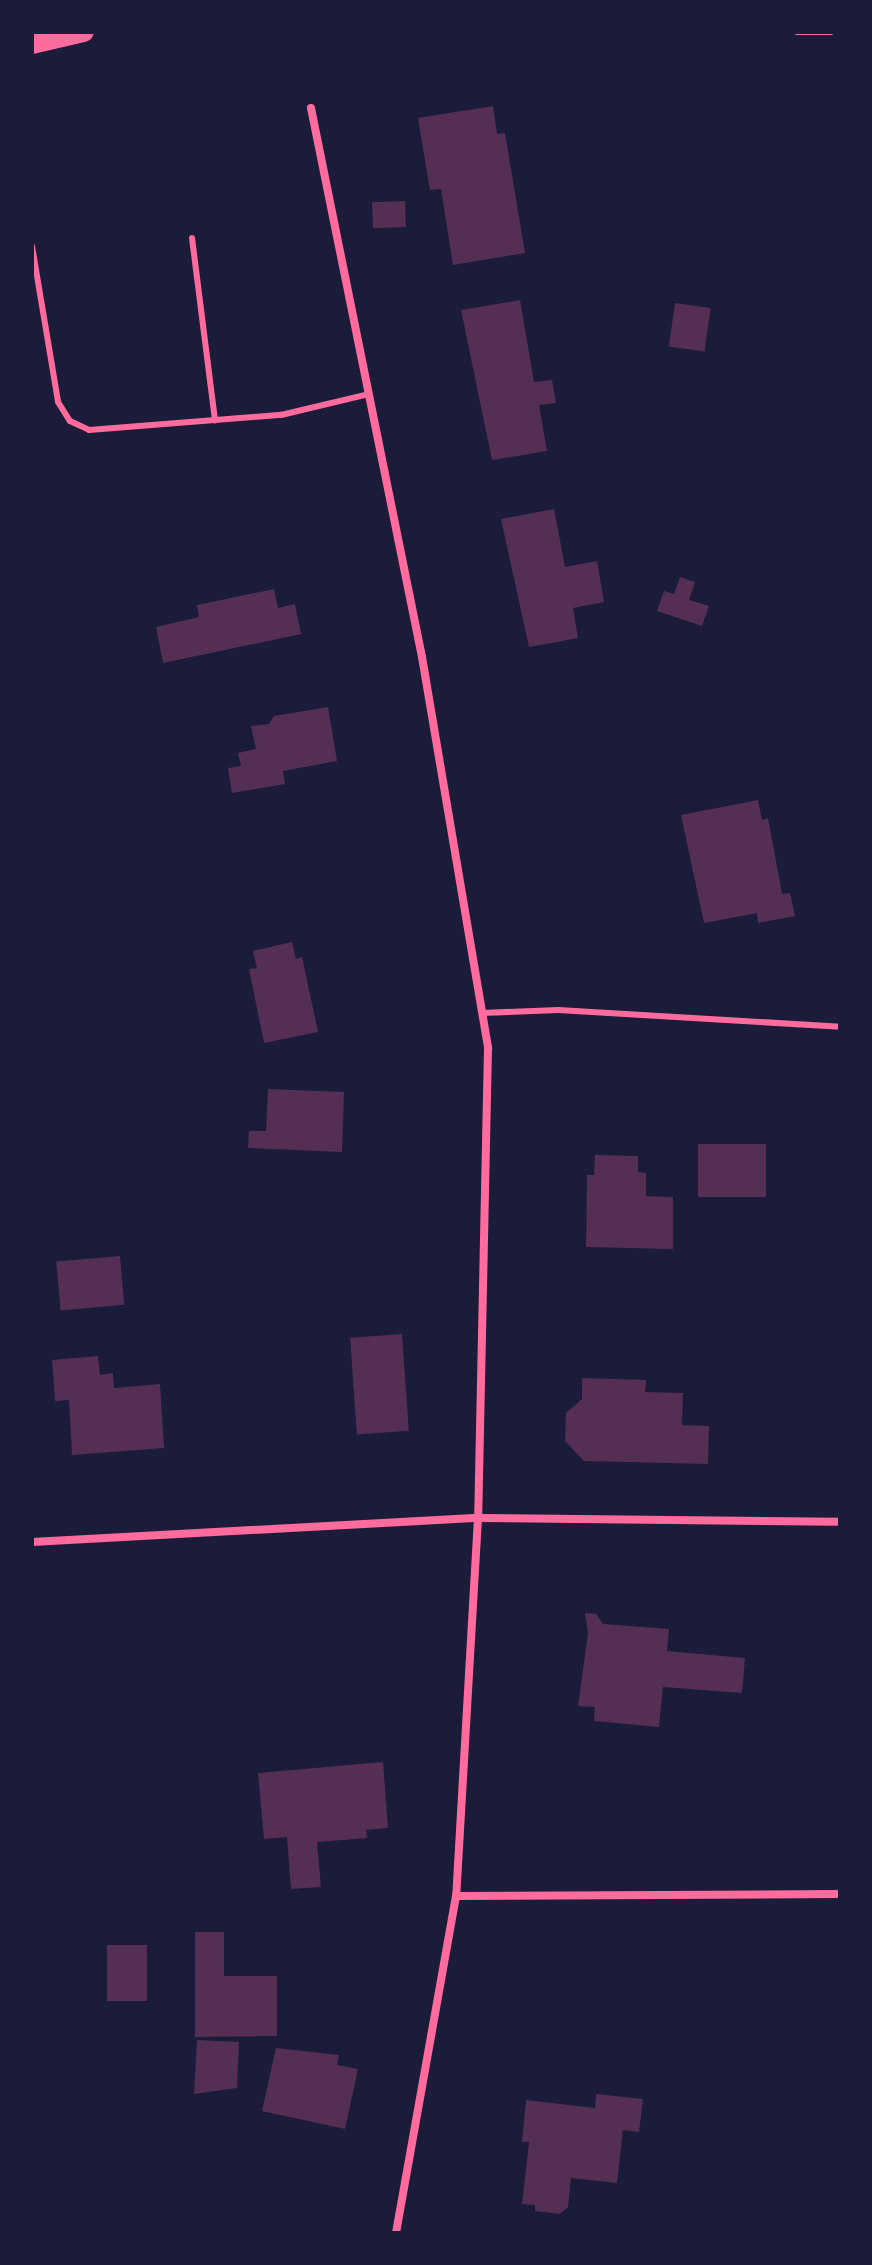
<!DOCTYPE html>
<style>
body{margin:0}
#map{position:relative;width:872px;height:2265px;overflow:hidden;background:#1b1b3a;font-family:Signika,sans-serif}
div>[style]{position:absolute}
.building>*{inset:0;background:#542f53;transform-origin:0 0}
.service>*{height:6px;margin:-3px;padding:0 3px;transform-origin:3px;border-radius:3px;background:#ff6b9d}
.minor>*{height:8px;margin:-4px;padding:0 4px;transform-origin:4px;border-radius:4px;background:#ff6b9d}
.primary>*{height:20px;margin:-10px;padding:0 10px;transform-origin:10px;border-radius:10px;background:#ff6b9d}
span{translate:-50% -50%;white-space:nowrap;text-align:center;line-height:1.15;-webkit-text-stroke:7px #1b1b3a;paint-order:stroke}
.frame{position:absolute;inset:0;border:34px solid #1b1b3a;pointer-events:none}
</style>
<div id="map">
<div class="building">
<div style="clip-path:polygon(493px 106px,497px 134px,505px 133px,525px 253px,453px 265px,441px 189px,430px 190px,418px 118px)"></div>
<div style="left:405px;top:201px;width:26px;height:33px;rotate:88deg"></div>
<div style="clip-path:polygon(520px 300px,534px 382px,552px 380px,556px 403px,539px 405px,547px 451px,492px 460px,461px 310px)"></div>
<div style="left:675px;top:303px;width:36px;height:44px;rotate:8deg"></div>
<div style="clip-path:polygon(554px 509px,565px 567px,597px 561px,604px 602px,573px 608px,578px 638px,529px 647px,501px 519px)"></div>
<div style="clip-path:polygon(680px 577px,695px 582px,689px 600px,709px 606px,702px 626px,657px 611px,664px 591px,674px 594px)"></div>
<div style="clip-path:polygon(274px 589px,278px 608px,295px 604px,301px 634px,163px 663px,156px 627px,199px 617px,197px 605px)"></div>
<div style="clip-path:polygon(328px 707px,337px 761px,283px 771px,285px 784px,232px 793px,228px 768px,241px 766px,238px 753px,256px 749px,251px 726px,269px 724px,274px 716px)"></div>
<div style="clip-path:polygon(758px 800px,762px 820px,768px 818px,782px 894px,790px 893px,795px 916px,758px 923px,757px 913px,704px 923px,681px 815px)"></div>
<div style="clip-path:polygon(292px 942px,296px 959px,302px 957px,318px 1032px,264px 1043px,249px 969px,257px 968px,253px 951px)"></div>
<div style="clip-path:polygon(268px 1089px,344px 1092px,342px 1152px,248px 1148px,249px 1131px,266px 1131px)"></div>
<div style="left:766px;top:1144px;width:53px;height:68px;rotate:90deg"></div>
<div style="clip-path:polygon(595px 1155px,638px 1156px,638px 1172px,646px 1173px,646px 1196px,673px 1197px,673px 1249px,586px 1247px,587px 1175px,594px 1175px)"></div>
<div style="left:120px;top:1256px;width:49px;height:64px;rotate:85deg"></div>
<div style="left:402px;top:1334px;width:97px;height:52px;rotate:86deg"></div>
<div style="clip-path:polygon(98px 1356px,100px 1375px,113px 1373px,114px 1388px,160px 1384px,164px 1448px,72px 1455px,69px 1400px,55px 1401px,52px 1360px)"></div>
<div style="clip-path:polygon(582px 1378px,646px 1380px,645px 1392px,683px 1393px,682px 1425px,709px 1426px,708px 1464px,584px 1461px,565px 1441px,566px 1413px,582px 1399px)"></div>
<div style="clip-path:polygon(585px 1613px,596px 1614px,603px 1624px,669px 1629px,667px 1651px,745px 1658px,742px 1693px,663px 1687px,659px 1727px,594px 1721px,595px 1707px,578px 1706px,588px 1633px)"></div>
<div style="clip-path:polygon(383px 1762px,388px 1828px,366px 1830px,367px 1838px,317px 1842px,321px 1887px,291px 1889px,287px 1837px,264px 1839px,258px 1773px)"></div>
<div style="clip-path:polygon(195px 1932px,224px 1932px,224px 1976px,277px 1976px,277px 2036px,195px 2037px)"></div>
<div style="left:107px;top:1945px;width:40px;height:56px"></div>
<div style="clip-path:polygon(197px 2040px,239px 2042px,237px 2088px,194px 2094px)"></div>
<div style="clip-path:polygon(276px 2048px,339px 2055px,337px 2065px,358px 2069px,345px 2129px,262px 2111px)"></div>
<div style="clip-path:polygon(596px 2094px,643px 2099px,639px 2132px,623px 2130px,617px 2183px,571px 2178px,568px 2207px,560px 2214px,535px 2211px,535px 2205px,522px 2204px,529px 2142px,522px 2142px,526px 2100px,595px 2108px)"></div>
</div>
<div class="service">
<div style="left:797px;top:32px;width:34px"></div>
<div style="left:192px;top:238px;width:184px;rotate:82.8deg"></div>
<div style="left:32px;top:246px;width:158px;rotate:80.5deg"></div>
<div style="left:58px;top:402px;width:22px;rotate:58deg"></div>
<div style="left:70px;top:421px;width:21px;rotate:25deg"></div>
<div style="left:89px;top:430px;width:193px;rotate:-4.5deg"></div>
<div style="left:281px;top:415px;width:90px;rotate:-13.4deg"></div>
<div style="left:482px;top:1013px;width:76px;rotate:-2.3deg"></div>
<div style="left:558px;top:1010px;width:283px;rotate:3.4deg"></div>
</div>
<div class="minor">
<div style="left:311px;top:108px;width:560px;rotate:78.57deg"></div>
<div style="left:422px;top:657px;width:397px;rotate:80.4deg"></div>
<div style="left:488px;top:1048px;width:470px;rotate:91.2deg"></div>
<div style="left:478px;top:1518px;width:379px;rotate:93.3deg"></div>
<div style="left:456px;top:1896px;width:342px;rotate:100.1deg"></div>
<div style="left:32px;top:1542px;width:447px;rotate:-3.1deg"></div>
<div style="left:478px;top:1518px;width:362px;rotate:0.6deg"></div>
<div style="left:456px;top:1896px;width:384px;rotate:-0.3deg"></div>
</div>
<div class="primary">
<div style="left:32px;top:44px;width:53px;rotate:-13deg"></div>
</div>
<div class="frame"></div>
</div>
